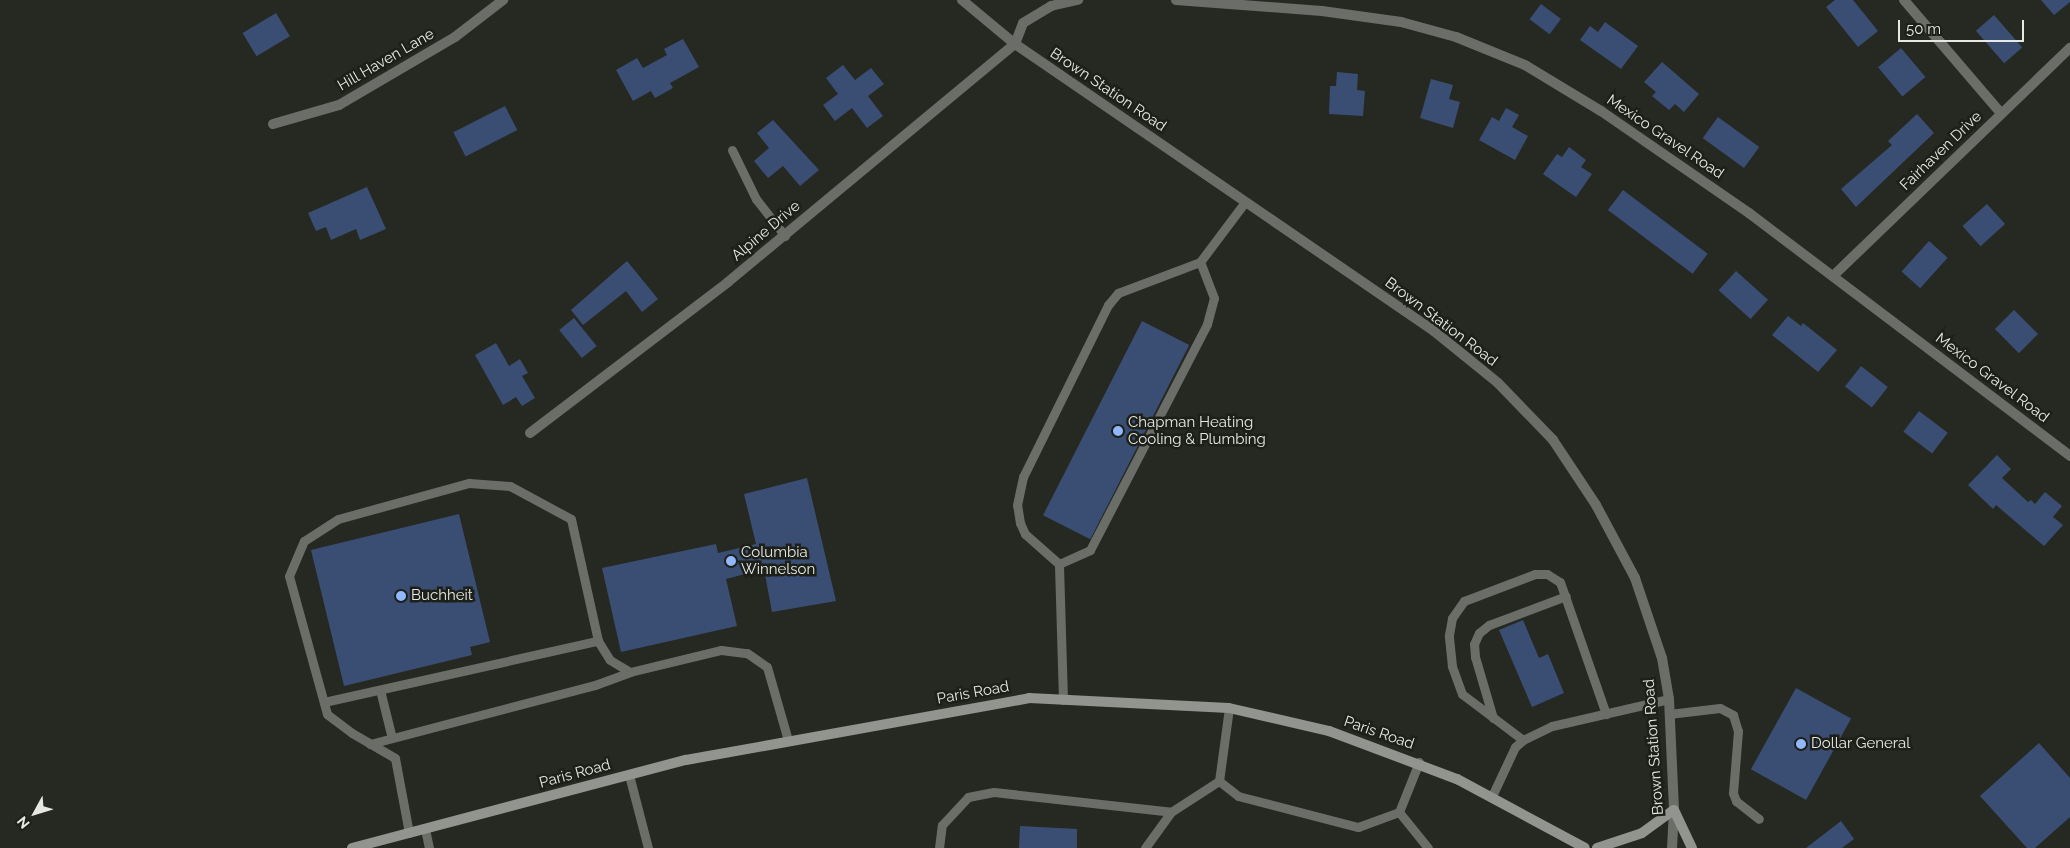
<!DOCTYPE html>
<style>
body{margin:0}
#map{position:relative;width:2070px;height:848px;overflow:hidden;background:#262822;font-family:Raleway,sans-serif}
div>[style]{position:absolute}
.building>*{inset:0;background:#3a4e74;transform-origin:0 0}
.service>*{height:9px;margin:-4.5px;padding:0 4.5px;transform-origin:4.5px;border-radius:4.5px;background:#6b6d69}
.minor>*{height:10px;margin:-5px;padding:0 5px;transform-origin:5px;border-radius:5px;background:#6b6d69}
.tertiary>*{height:10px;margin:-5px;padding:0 5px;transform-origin:5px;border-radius:5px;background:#6b6d69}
.secondary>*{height:10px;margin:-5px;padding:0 5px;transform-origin:5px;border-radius:5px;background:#92948f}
.dots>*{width:14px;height:14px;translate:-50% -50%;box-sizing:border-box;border:2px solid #1d1f19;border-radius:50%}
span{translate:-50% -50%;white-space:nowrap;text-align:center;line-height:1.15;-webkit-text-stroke:5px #1d1f19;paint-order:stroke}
.street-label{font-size:15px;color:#e7e8e4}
.poi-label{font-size:15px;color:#e7e8e4}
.left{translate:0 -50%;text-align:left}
.north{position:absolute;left:10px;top:788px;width:50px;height:50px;-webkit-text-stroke:4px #1d1f19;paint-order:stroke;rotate:231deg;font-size:14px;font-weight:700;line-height:20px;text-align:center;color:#e7e8e4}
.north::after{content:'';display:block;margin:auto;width:18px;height:22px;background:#e7e8e4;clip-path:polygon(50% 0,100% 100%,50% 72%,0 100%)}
.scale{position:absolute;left:1898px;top:20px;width:126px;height:22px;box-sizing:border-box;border:2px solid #e7e8e4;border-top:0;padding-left:6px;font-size:15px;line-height:18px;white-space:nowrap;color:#e7e8e4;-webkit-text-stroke:4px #1d1f19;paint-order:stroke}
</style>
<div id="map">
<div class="building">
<div style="clip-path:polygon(1835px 0,1853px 0,1878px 31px,1858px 47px,1826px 7px)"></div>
<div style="clip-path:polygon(2041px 0,2070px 0,2070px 2px,2054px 15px)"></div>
<div style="left:1541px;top:4px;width:25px;height:19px;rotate:37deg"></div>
<div style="left:276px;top:13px;width:27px;height:39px;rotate:59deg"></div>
<div style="left:1994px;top:15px;width:43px;height:24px;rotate:49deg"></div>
<div style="clip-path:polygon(1605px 22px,1638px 46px,1621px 69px,1580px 40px,1590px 26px,1598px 32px)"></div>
<div style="clip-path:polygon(683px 39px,699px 67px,670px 83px,673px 88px,655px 98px,651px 91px,633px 101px,616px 70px,637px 58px,643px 68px,667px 55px,664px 49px)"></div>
<div style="left:1901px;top:48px;width:38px;height:30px;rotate:50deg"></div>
<div style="clip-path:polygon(1662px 62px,1699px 94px,1684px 112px,1675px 104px,1669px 110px,1652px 96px,1656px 92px,1644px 82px)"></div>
<div style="clip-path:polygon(843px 65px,855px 80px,871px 68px,884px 84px,868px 96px,883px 116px,867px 128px,852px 108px,835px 121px,823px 105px,838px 94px,826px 78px)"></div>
<div style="clip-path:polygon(1337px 72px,1358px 74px,1357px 90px,1365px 91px,1363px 116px,1329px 114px,1330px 86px,1336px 86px)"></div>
<div style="clip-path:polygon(1431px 79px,1453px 85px,1449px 99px,1460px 102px,1453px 128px,1420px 118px)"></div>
<div style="left:505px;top:106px;width:27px;height:58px;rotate:63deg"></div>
<div style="clip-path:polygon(1506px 108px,1519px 115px,1512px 127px,1528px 136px,1515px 160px,1479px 140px,1492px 117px,1499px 121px)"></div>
<div style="clip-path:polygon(1917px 114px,1934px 133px,1856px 207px,1841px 189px,1892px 145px,1888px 141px)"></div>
<div style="left:1718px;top:117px;width:51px;height:26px;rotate:36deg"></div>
<div style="clip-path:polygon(773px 120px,819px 170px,800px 186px,783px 166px,768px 178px,754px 161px,769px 148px,757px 133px)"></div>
<div style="clip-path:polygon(1569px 147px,1586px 160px,1581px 167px,1592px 174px,1576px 197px,1543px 174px,1557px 154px,1562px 157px)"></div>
<div style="clip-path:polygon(367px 187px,386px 229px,360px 240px,356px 229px,331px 240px,326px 227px,316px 231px,308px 213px)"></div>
<div style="left:1623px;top:190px;width:106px;height:25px;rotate:37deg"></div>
<div style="left:1987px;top:204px;width:27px;height:33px;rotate:48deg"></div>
<div style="left:1929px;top:241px;width:25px;height:41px;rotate:42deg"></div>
<div style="clip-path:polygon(627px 261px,658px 299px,642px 312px,626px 291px,583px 325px,571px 310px)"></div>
<div style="left:1736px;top:271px;width:43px;height:26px;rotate:42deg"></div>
<div style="left:2014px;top:310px;width:34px;height:27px;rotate:45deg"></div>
<div style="clip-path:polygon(1788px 316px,1801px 326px,1803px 323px,1837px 350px,1818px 372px,1772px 335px)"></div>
<div style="left:574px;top:318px;width:36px;height:19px;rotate:51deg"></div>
<div style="left:1142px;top:321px;width:53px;height:218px;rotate:27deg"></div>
<div style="clip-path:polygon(496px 343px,509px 366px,520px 359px,528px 373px,522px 376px,535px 398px,522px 406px,516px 397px,503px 405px,475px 355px)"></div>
<div style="left:1861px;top:366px;width:34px;height:26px;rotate:38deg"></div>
<div style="left:1919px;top:411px;width:36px;height:26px;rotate:37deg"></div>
<div style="clip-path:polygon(1997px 455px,2011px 469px,2002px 478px,2028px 502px,2031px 500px,2035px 504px,2045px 492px,2062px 506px,2053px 517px,2063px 525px,2044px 546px,1996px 505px,1993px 509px,1968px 485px)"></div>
<div style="clip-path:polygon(807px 478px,836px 601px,772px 612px,764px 569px,726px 579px,737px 626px,621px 652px,602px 568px,716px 544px,718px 553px,756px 544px,744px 494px)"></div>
<div style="clip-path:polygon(459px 514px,490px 642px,470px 647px,472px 655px,344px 686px,311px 550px)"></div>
<div style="clip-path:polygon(1523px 620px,1539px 658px,1548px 654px,1564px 693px,1532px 707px,1499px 630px)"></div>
<div style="left:1796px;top:688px;width:63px;height:93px;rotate:29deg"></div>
<div style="clip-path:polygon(2039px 743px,2070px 778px,2070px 817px,2035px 848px,2027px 848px,1980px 796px)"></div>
<div style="clip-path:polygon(1841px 821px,1854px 839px,1842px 848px,1806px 848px)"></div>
<div style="clip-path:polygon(1020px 826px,1077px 829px,1077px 848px,1019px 848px)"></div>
</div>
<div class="service">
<div style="left:732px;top:150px;width:55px;rotate:63.9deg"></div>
<div style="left:756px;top:199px;width:47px;rotate:51.9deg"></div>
<div style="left:1059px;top:564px;width:34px;rotate:-24deg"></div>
<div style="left:1090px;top:550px;width:254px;rotate:-62.6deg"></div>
<div style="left:1207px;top:324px;width:27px;rotate:-75deg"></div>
<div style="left:1214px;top:298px;width:39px;rotate:-111deg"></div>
<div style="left:380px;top:690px;width:49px;rotate:76deg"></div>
<div style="left:1063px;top:700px;width:136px;rotate:-91.7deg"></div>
<div style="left:1059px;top:564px;width:45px;rotate:-138.6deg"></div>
<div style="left:1025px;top:534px;width:12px;rotate:-114deg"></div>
<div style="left:1020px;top:523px;width:18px;rotate:-99deg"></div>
<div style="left:1017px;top:505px;width:29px;rotate:-78deg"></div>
<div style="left:1023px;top:477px;width:192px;rotate:-63.7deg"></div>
<div style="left:1108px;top:305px;width:16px;rotate:-50deg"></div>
<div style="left:1118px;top:293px;width:88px;rotate:-20.7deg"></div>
<div style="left:1200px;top:262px;width:75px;rotate:-53.1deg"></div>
<div style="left:324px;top:702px;width:281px;rotate:-12.6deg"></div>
<div style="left:1229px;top:708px;width:74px;rotate:97.8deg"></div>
<div style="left:1219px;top:781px;width:24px;rotate:38deg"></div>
<div style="left:1238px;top:796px;width:124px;rotate:14.5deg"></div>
<div style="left:1358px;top:827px;width:44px;rotate:-20.1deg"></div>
<div style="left:1669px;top:714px;width:51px;rotate:-6.7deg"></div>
<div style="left:1720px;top:708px;width:15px;rotate:28deg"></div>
<div style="left:1733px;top:715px;width:17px;rotate:73deg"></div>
<div style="left:1738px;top:731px;width:62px;rotate:94.6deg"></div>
<div style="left:1733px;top:793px;width:9px;rotate:69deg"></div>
<div style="left:1736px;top:801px;width:29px;rotate:38deg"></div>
<div style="left:1493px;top:718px;width:64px;rotate:-106.4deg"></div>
<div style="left:1475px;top:657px;width:13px;rotate:-94deg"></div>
<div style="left:1474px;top:644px;width:12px;rotate:-66deg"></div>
<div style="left:1479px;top:633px;width:13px;rotate:-39deg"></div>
<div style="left:1489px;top:625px;width:82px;rotate:-20.6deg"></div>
<div style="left:1523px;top:740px;width:76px;rotate:-143deg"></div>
<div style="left:1462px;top:694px;width:30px;rotate:-110deg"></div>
<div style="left:1452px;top:666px;width:31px;rotate:-96deg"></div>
<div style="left:1449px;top:635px;width:17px;rotate:-80deg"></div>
<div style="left:1452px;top:618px;width:21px;rotate:-55deg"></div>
<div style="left:1464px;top:601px;width:76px;rotate:-20.8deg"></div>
<div style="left:1535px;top:574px;width:12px"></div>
<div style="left:1547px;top:574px;width:15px;rotate:32deg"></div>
<div style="left:1560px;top:582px;width:140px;rotate:70.8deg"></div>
<div style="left:370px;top:744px;width:233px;rotate:-14.7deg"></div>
<div style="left:595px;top:685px;width:37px;rotate:-20deg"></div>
<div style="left:1419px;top:762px;width:54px;rotate:111.8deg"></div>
<div style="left:1399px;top:812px;width:46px;rotate:51.1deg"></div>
<div style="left:629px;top:775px;width:75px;rotate:75.4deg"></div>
<div style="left:1492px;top:796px;width:54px;rotate:-64.9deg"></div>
<div style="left:1515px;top:747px;width:11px;rotate:-41deg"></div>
<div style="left:1523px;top:740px;width:32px;rotate:-26deg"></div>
<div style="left:1552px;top:726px;width:120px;rotate:-13deg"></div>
<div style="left:425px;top:829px;width:19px;rotate:78deg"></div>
<div style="left:409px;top:833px;width:76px;rotate:-100.6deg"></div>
<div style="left:395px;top:758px;width:50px;rotate:-149.8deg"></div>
<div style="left:352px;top:733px;width:31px;rotate:-143deg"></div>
<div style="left:327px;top:714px;width:143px;rotate:-105.4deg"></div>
<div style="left:289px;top:576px;width:38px;rotate:-67deg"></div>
<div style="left:304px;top:541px;width:40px;rotate:-32.9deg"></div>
<div style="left:338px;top:519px;width:136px;rotate:-15.4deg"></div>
<div style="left:469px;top:483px;width:41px;rotate:4.2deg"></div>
<div style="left:510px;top:486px;width:69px;rotate:28.4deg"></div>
<div style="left:571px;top:519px;width:125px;rotate:77.5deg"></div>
<div style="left:598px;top:641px;width:22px;rotate:58deg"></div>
<div style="left:610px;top:660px;width:23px;rotate:31deg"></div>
<div style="left:630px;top:672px;width:94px;rotate:-13.6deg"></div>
<div style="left:721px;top:650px;width:26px;rotate:7deg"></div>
<div style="left:747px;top:653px;width:24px;rotate:35deg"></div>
<div style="left:767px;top:667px;width:76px;rotate:74deg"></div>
<div style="left:939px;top:848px;width:23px;rotate:-83deg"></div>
<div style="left:942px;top:825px;width:38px;rotate:-47deg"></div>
<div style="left:968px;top:797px;width:26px;rotate:-11deg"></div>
<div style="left:994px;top:792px;width:178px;rotate:6.4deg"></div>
<div style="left:1145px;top:848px;width:44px;rotate:-54.2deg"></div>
<div style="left:1171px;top:812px;width:57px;rotate:-32.9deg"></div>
</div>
<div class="minor">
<div style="left:1176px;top:0;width:146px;rotate:4.3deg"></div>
<div style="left:1322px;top:11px;width:80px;rotate:7.9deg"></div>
<div style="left:1401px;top:22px;width:57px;rotate:15.3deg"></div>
<div style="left:1456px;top:37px;width:74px;rotate:22.1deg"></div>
<div style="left:1525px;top:65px;width:89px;rotate:31.2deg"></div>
<div style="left:1601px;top:111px;width:180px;rotate:34.6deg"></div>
<div style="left:1749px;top:213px;width:403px;rotate:37.1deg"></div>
<div style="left:1904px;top:0;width:149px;rotate:49.4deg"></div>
<div style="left:273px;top:124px;width:69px;rotate:-16.1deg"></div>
<div style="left:339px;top:105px;width:134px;rotate:-30.4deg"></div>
<div style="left:455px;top:37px;width:61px;rotate:-37.6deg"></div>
<div style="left:1833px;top:276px;width:329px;rotate:-43.9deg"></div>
<div style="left:530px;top:433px;width:249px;rotate:-37.3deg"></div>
<div style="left:728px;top:282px;width:373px;rotate:-39.7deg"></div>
<div style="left:1015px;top:44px;width:22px;rotate:-69deg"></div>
<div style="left:1023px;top:23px;width:33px;rotate:-31deg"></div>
<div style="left:1051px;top:6px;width:28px;rotate:-13deg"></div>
</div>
<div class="tertiary">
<div style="left:962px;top:0;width:69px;rotate:39.7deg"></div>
<div style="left:1015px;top:44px;width:508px;rotate:34.41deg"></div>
<div style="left:1434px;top:331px;width:82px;rotate:39.1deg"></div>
<div style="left:1498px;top:383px;width:79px;rotate:46deg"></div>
<div style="left:1553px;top:440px;width:78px;rotate:56.5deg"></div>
<div style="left:1596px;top:505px;width:83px;rotate:61.9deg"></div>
<div style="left:1635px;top:578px;width:84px;rotate:71.4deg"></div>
<div style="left:1662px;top:658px;width:42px;rotate:80.3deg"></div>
<div style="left:1669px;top:699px;width:111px;rotate:87.4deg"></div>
<div style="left:1674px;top:810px;width:38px;rotate:93deg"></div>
</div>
<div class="secondary">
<div style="left:352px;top:848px;width:345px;rotate:-14.8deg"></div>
<div style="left:686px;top:760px;width:349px;rotate:-10.2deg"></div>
<div style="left:1029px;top:698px;width:200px;rotate:2.9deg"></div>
<div style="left:1229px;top:708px;width:103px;rotate:13deg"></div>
<div style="left:1329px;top:731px;width:137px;rotate:20.6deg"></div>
<div style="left:1457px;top:779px;width:145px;rotate:28.3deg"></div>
<div style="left:1597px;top:848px;width:47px;rotate:-18.4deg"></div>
<div style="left:1642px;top:833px;width:39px;rotate:-36deg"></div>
<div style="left:1674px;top:810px;width:42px;rotate:64.7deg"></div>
</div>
<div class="dots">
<div style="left:1118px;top:431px;background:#92b7fd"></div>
<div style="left:731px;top:561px;background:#92b7fd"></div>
<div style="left:401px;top:596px;background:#92b7fd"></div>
<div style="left:1801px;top:744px;background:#92b7fd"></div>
</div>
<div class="street-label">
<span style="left:386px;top:60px;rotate:-30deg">Hill Haven Lane</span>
<span style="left:1108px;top:90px;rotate:34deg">Brown Station Road</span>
<span style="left:1665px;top:137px;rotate:34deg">Mexico Gravel Road</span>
<span style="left:1941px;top:151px;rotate:-44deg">Fairhaven Drive</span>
<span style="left:766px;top:231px;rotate:-40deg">Alpine Drive</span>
<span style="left:1441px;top:322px;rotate:37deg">Brown Station Road</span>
<span style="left:1992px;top:378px;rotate:37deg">Mexico Gravel Road</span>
<span style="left:973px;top:693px;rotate:-10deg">Paris Road</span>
<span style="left:1379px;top:733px;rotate:19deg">Paris Road</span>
<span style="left:1654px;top:747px;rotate:-94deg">Brown Station Road</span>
<span style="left:575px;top:774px;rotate:-15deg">Paris Road</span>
</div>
<div class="poi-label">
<span class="left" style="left:1128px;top:431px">Chapman Heating<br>Cooling &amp; Plumbing</span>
<span class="left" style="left:741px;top:561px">Columbia<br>Winnelson</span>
<span class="left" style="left:411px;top:596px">Buchheit</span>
<span class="left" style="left:1811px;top:744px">Dollar General</span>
</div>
<div class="north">N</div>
<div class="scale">50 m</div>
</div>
